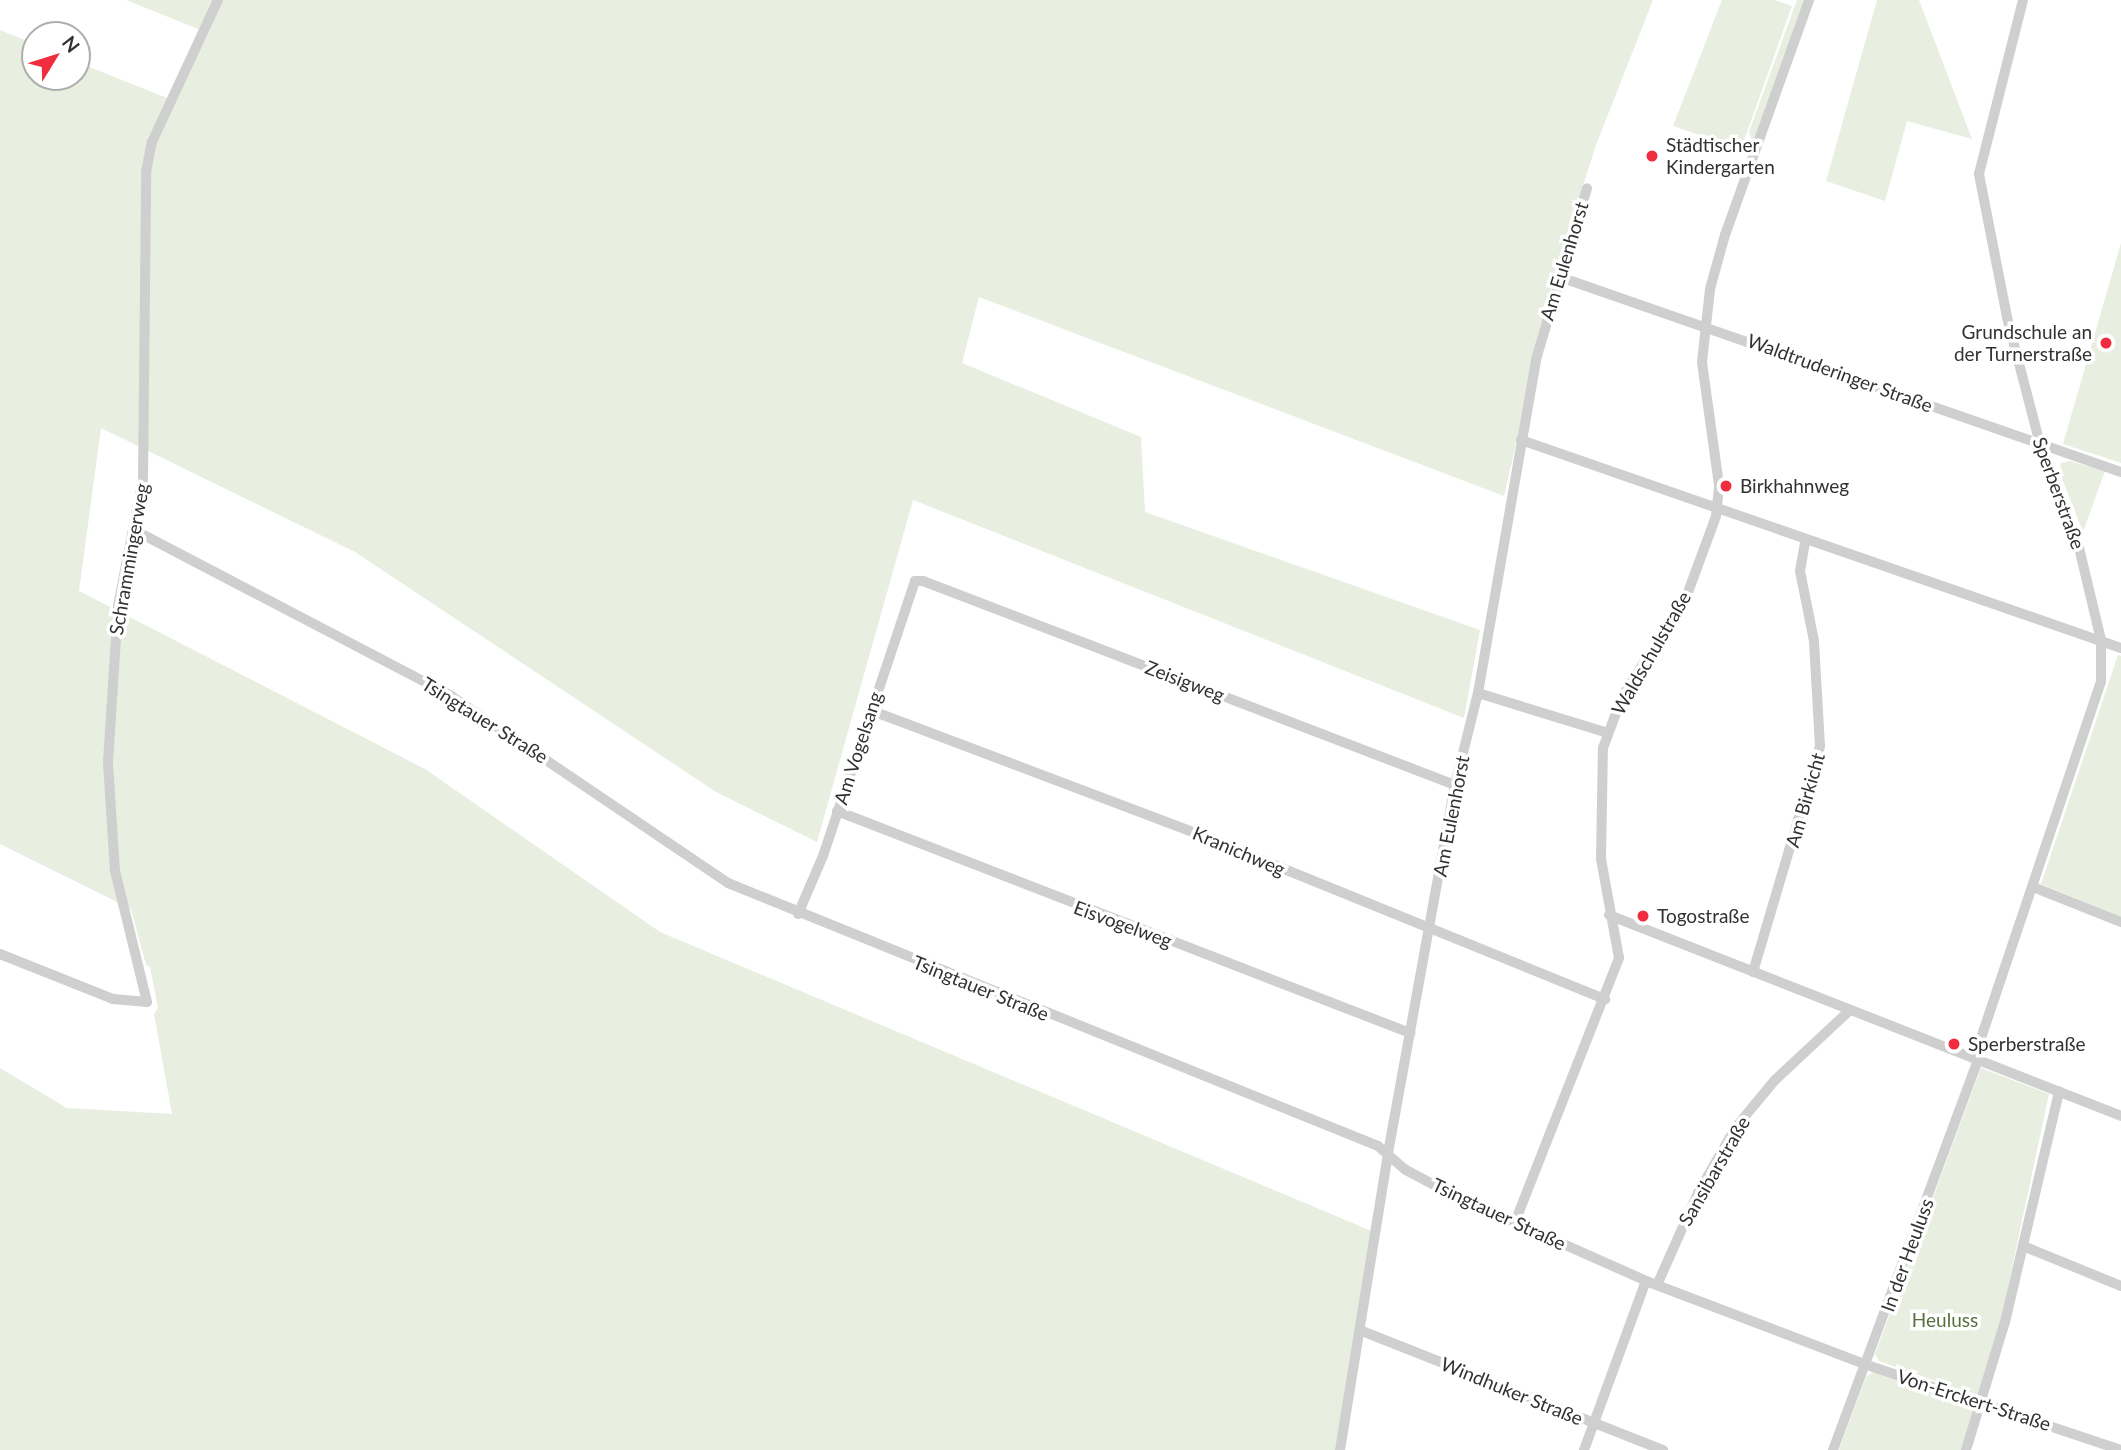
<!DOCTYPE html>
<meta charset="utf-8">
<style>
body{margin:0}
#map{position:relative;width:2121px;height:1450px;overflow:hidden;background:#fff;font-family:Lato,sans-serif}
div>[style]{position:absolute}
.green>*{inset:0;background:#e8efe0}
.minor>*{height:10px;margin:-5px;padding:0 5px;transform-origin:5px;border-radius:5px;background:#cfcfcf}
.dots>*{width:19px;height:19px;translate:-50% -50%;box-sizing:border-box;border:4px solid #fff;border-radius:50%}
span{translate:-50% -50%;white-space:nowrap;text-align:center;line-height:1.15;-webkit-text-stroke:7px #fff;paint-order:stroke}
.poi-label{font-size:19px;color:#323232}
.left{translate:0 -50%;text-align:left}
.right{translate:-100% -50%;text-align:right}
.street-label{font-size:19px;color:#323232}
.park-label{font-size:19px;color:#56713b}
.north{position:absolute;left:21px;top:21px;width:70px;height:70px;box-sizing:border-box;background:#fff;border:2px solid #adadad;border-radius:50%;rotate:52deg;font-size:19px;font-weight:700;line-height:28px;text-align:center;color:#323232}
.north::after{content:'';display:block;margin:auto;width:24px;height:32px;background:#f02d3f;clip-path:polygon(50% 0,100% 100%,50% 72%,0 100%)}
</style>
<div id="map">
<div class="green">
<div style="clip-path:polygon(126px 0,1653px 0,1596px 145px,1554px 277px,1504px 496px,979px 297px,962px 363px,1141px 437px,1145px 512px,1480px 630px,1464px 718px,913px 500px,817px 842px,716px 792px,355px 552px,101px 428px,79px 591px,425px 769px,660px 932px,1374px 1232px,1335px 1450px,0 1450px,0 1068px,67px 1108px,172px 1114px,154px 1014px,158px 1008px,150px 967px,146px 965px,131px 909px,0 844px,0 30px,35px 44px,35px 77px,77px 77px,77px 62px,167px 98px,208px 33px)"></div>
<div style="clip-path:polygon(1722px 0,1775px 0,1792px 6px,1741px 149px,1673px 126px)"></div>
<div style="clip-path:polygon(1797px 0,1809px 0,1755px 153px,1749px 132px)"></div>
<div style="clip-path:polygon(1877px 0,1919px 0,1972px 139px,1907px 121px,1885px 201px,1826px 181px)"></div>
<div style="clip-path:polygon(2121px 243px,2121px 463px,2063px 444px)"></div>
<div style="clip-path:polygon(2070px 461px,2105px 471px,2083px 532px,2059px 471px,2061px 463px)"></div>
<div style="clip-path:polygon(2118px 655px,2121px 656px,2121px 917px,2041px 884px)"></div>
<div style="clip-path:polygon(1981px 1068px,2049px 1094px,2000px 1324px,1979px 1394px,1975px 1395px,1879px 1361px,1875px 1354px)"></div>
<div style="clip-path:polygon(1873px 1372px,1974px 1407px,1961px 1450px,1839px 1450px,1866px 1377px)"></div>
</div>
<div class="minor">
<div style="left:1557px;top:276px;width:597px;rotate:19.16deg"></div>
<div style="left:1521px;top:440px;width:635px;rotate:19.12deg"></div>
<div style="left:136px;top:531px;width:356px;rotate:27.6deg"></div>
<div style="left:451px;top:696px;width:334px;rotate:34deg"></div>
<div style="left:728px;top:883px;width:701px;rotate:22.03deg"></div>
<div style="left:1378px;top:1146px;width:37px;rotate:41deg"></div>
<div style="left:1406px;top:1170px;width:51px;rotate:28.1deg"></div>
<div style="left:1451px;top:1194px;width:214px;rotate:24deg"></div>
<div style="left:1646px;top:1281px;width:236px;rotate:20.8deg"></div>
<div style="left:1867px;top:1365px;width:268px;rotate:18.5deg"></div>
<div style="left:1478px;top:693px;width:136px;rotate:17.1deg"></div>
<div style="left:870px;top:710px;width:345px;rotate:20.7deg"></div>
<div style="left:1193px;top:832px;width:445px;rotate:22.1deg"></div>
<div style="left:837px;top:811px;width:615px;rotate:21.18deg"></div>
<div style="left:2033px;top:887px;width:95px;rotate:21.7deg"></div>
<div style="left:798px;top:914px;width:63px;rotate:-66.7deg"></div>
<div style="left:823px;top:856px;width:290px;rotate:-71.5deg"></div>
<div style="left:915px;top:581px;width:8px"></div>
<div style="left:923px;top:581px;width:570px;rotate:20.98deg"></div>
<div style="left:1609px;top:915px;width:550px;rotate:21.43deg"></div>
<div style="left:0;top:954px;width:122px;rotate:21.7deg"></div>
<div style="left:113px;top:999px;width:34px;rotate:5deg"></div>
<div style="left:147px;top:1002px;width:135px;rotate:-103.7deg"></div>
<div style="left:115px;top:871px;width:109px;rotate:-93.7deg"></div>
<div style="left:108px;top:762px;width:156px;rotate:-86.3deg"></div>
<div style="left:118px;top:606px;width:129px;rotate:-78.9deg"></div>
<div style="left:143px;top:479px;width:307px;rotate:-89.4deg"></div>
<div style="left:146px;top:172px;width:31px;rotate:-79deg"></div>
<div style="left:152px;top:142px;width:157px;rotate:-65.1deg"></div>
<div style="left:1753px;top:972px;width:236px;rotate:-73.5deg"></div>
<div style="left:1820px;top:746px;width:105px;rotate:-93.3deg"></div>
<div style="left:1814px;top:641px;width:71px;rotate:-101.3deg"></div>
<div style="left:1800px;top:571px;width:29px;rotate:-80deg"></div>
<div style="left:1515px;top:1222px;width:284px;rotate:-68.5deg"></div>
<div style="left:1619px;top:958px;width:101px;rotate:-100.3deg"></div>
<div style="left:1601px;top:859px;width:111px;rotate:-89deg"></div>
<div style="left:1603px;top:748px;width:54px;rotate:-69.6deg"></div>
<div style="left:1622px;top:697px;width:121px;rotate:-57.5deg"></div>
<div style="left:1687px;top:595px;width:84px;rotate:-69.8deg"></div>
<div style="left:1716px;top:516px;width:31px;rotate:-84deg"></div>
<div style="left:1719px;top:485px;width:124px;rotate:-97.9deg"></div>
<div style="left:1702px;top:362px;width:73px;rotate:-83.7deg"></div>
<div style="left:1710px;top:289px;width:56px;rotate:-74.5deg"></div>
<div style="left:1725px;top:235px;width:250px;rotate:-70.3deg"></div>
<div style="left:2023px;top:1246px;width:106px;rotate:22.2deg"></div>
<div style="left:1657px;top:1285px;width:101px;rotate:-66deg"></div>
<div style="left:1698px;top:1193px;width:76px;rotate:-60.1deg"></div>
<div style="left:1736px;top:1127px;width:61px;rotate:-50.3deg"></div>
<div style="left:1775px;top:1080px;width:101px;rotate:-43deg"></div>
<div style="left:1362px;top:1331px;width:324px;rotate:21.6deg"></div>
<div style="left:1340px;top:1450px;width:301px;rotate:-80.8deg"></div>
<div style="left:1388px;top:1153px;width:374px;rotate:-79.7deg"></div>
<div style="left:1455px;top:785px;width:95px;rotate:-76deg"></div>
<div style="left:1478px;top:693px;width:342px;rotate:-80.1deg"></div>
<div style="left:1537px;top:356px;width:175px;rotate:-73.4deg"></div>
<div style="left:1584px;top:1450px;width:180px;rotate:-69.9deg"></div>
<div style="left:1833px;top:1450px;width:416px;rotate:-69.6deg"></div>
<div style="left:1978px;top:1060px;width:13px;rotate:-90deg"></div>
<div style="left:1978px;top:1047px;width:386px;rotate:-71.4deg"></div>
<div style="left:2101px;top:681px;width:41px;rotate:-90deg"></div>
<div style="left:2101px;top:640px;width:95px;rotate:-103.4deg"></div>
<div style="left:2079px;top:548px;width:111px;rotate:-110.6deg"></div>
<div style="left:2040px;top:444px;width:131px;rotate:-104.6deg"></div>
<div style="left:2007px;top:317px;width:146px;rotate:-101.1deg"></div>
<div style="left:1979px;top:174px;width:179px;rotate:-75.8deg"></div>
<div style="left:1966px;top:1450px;width:134px;rotate:-73.1deg"></div>
<div style="left:2005px;top:1322px;width:237px;rotate:-76.8deg"></div>
</div>
<div class="dots">
<div style="left:1652px;top:156px;background:#f02d3f"></div>
<div style="left:2106px;top:343px;background:#f02d3f"></div>
<div style="left:1726px;top:486px;background:#f02d3f"></div>
<div style="left:1643px;top:916px;background:#f02d3f"></div>
<div style="left:1954px;top:1044px;background:#f02d3f"></div>
</div>
<div class="poi-label">
<span class="left" style="left:1666px;top:156px">Städtischer<br>Kindergarten</span>
<span class="right" style="left:2092px;top:343px">Grundschule an<br>der Turnerstraße</span>
<span class="left" style="left:1740px;top:486px">Birkhahnweg</span>
<span class="left" style="left:1657px;top:916px">Togostraße</span>
<span class="left" style="left:1968px;top:1044px">Sperberstraße</span>
</div>
<div class="street-label">
<span style="left:1564px;top:261px;rotate:-73deg">Am Eulenhorst</span>
<span style="left:1840px;top:373px;rotate:20deg">Waldtruderinger Straße</span>
<span style="left:2059px;top:493px;rotate:70deg">Sperberstraße</span>
<span style="left:129px;top:559px;rotate:-80deg">Schrammingerweg</span>
<span style="left:1651px;top:653px;rotate:-60deg">Waldschulstraße</span>
<span style="left:1185px;top:681px;rotate:21deg">Zeisigweg</span>
<span style="left:485px;top:720px;rotate:32deg">Tsingtauer Straße</span>
<span style="left:858px;top:748px;rotate:-72deg">Am Vogelsang</span>
<span style="left:1805px;top:800px;rotate:-74deg">Am Birkicht</span>
<span style="left:1451px;top:816px;rotate:-79deg">Am Eulenhorst</span>
<span style="left:1239px;top:851px;rotate:23deg">Kranichweg</span>
<span style="left:1123px;top:924px;rotate:20deg">Eisvogelweg</span>
<span style="left:981px;top:988px;rotate:22deg">Tsingtauer Straße</span>
<span style="left:1714px;top:1171px;rotate:-60deg">Sansibarstraße</span>
<span style="left:1499px;top:1214px;rotate:25deg">Tsingtauer Straße</span>
<span style="left:1907px;top:1255px;rotate:-70deg">In der Heuluss</span>
<span style="left:1512px;top:1391px;rotate:22deg">Windhuker Straße</span>
<span style="left:1974px;top:1400px;rotate:18deg">Von-Erckert-Straße</span>
</div>
<div class="park-label">
<span style="left:1945px;top:1320px">Heuluss</span>
</div>
<div class="north">N</div>
</div>
